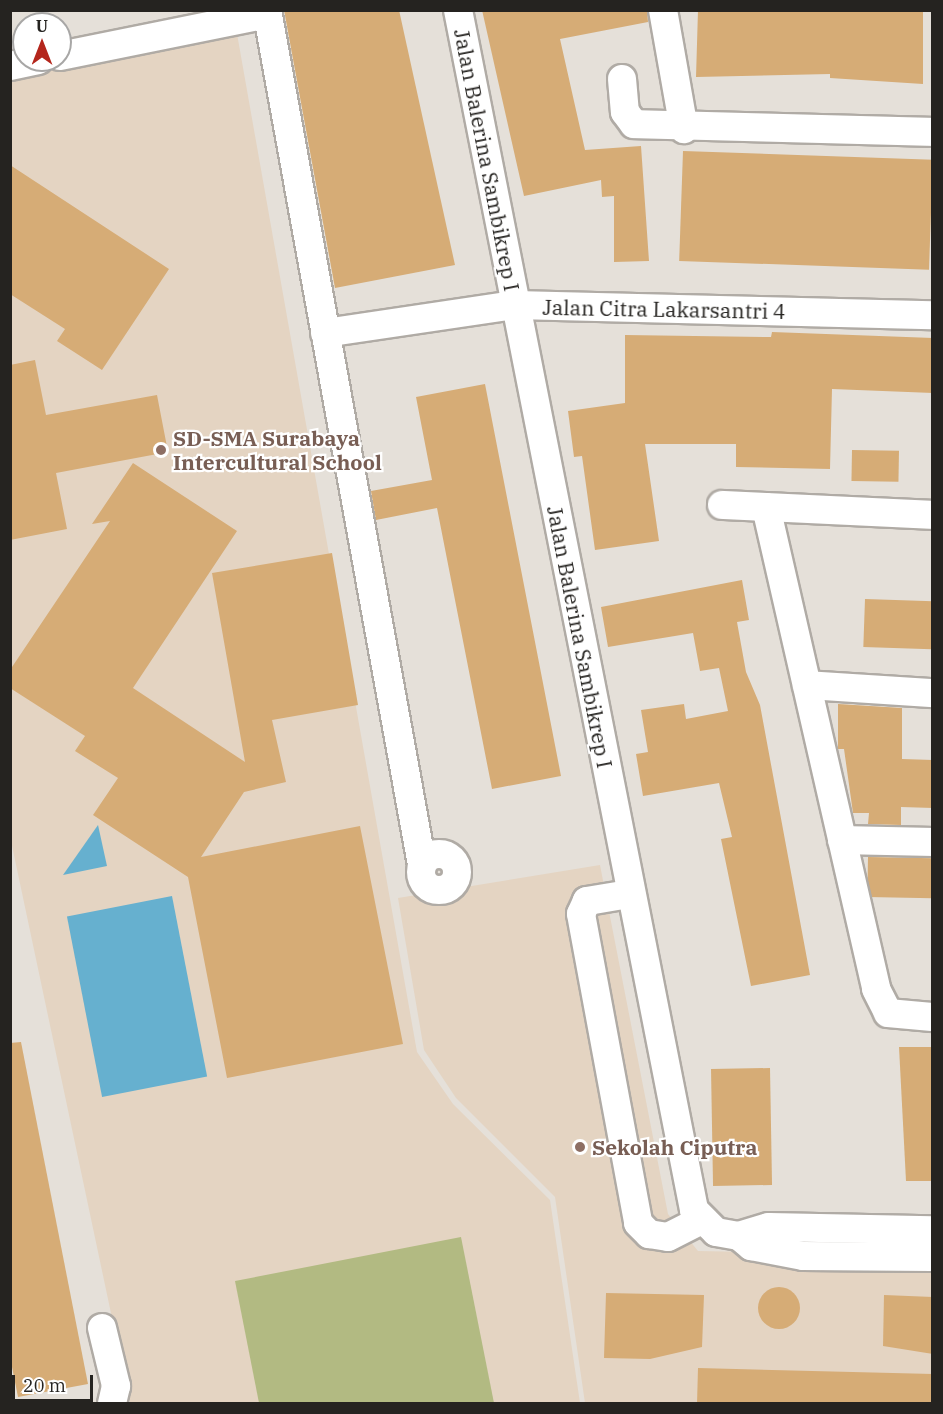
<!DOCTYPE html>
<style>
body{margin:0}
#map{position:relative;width:943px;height:1414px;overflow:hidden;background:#e5e0d9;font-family:"IBM Plex Serif",serif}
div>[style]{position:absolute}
.education>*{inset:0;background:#e4d4c2}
.green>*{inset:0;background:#b2ba82}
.water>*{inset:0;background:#66b0cf;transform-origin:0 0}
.building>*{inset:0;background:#d6ac76;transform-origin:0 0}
.round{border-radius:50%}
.roads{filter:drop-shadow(2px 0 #b0aba5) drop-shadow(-2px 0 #b0aba5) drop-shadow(0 2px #b0aba5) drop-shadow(0 -2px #b0aba5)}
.minor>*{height:28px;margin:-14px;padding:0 14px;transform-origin:14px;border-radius:14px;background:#fff}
.minor>.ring{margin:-14px;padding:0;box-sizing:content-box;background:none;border:28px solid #fff;border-radius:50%}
.dots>*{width:16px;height:16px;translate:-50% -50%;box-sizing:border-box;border:3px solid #fff;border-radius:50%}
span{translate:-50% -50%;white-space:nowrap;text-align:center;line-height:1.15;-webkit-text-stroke:4.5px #fff;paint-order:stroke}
.street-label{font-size:21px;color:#252320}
.education-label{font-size:21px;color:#785e54;font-weight:700}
.left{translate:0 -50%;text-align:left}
.frame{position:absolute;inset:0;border:12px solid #252320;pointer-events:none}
.north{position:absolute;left:12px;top:12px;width:60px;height:60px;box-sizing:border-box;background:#fff;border:2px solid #a8a7a6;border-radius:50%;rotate:0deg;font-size:16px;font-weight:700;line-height:24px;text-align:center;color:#252320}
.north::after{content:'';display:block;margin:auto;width:21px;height:27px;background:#b4261c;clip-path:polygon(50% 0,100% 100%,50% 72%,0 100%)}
.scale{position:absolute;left:12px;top:1375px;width:81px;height:27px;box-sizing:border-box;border:3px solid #252320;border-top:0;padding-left:8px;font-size:18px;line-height:21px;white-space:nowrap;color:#252320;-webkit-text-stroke:4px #fff;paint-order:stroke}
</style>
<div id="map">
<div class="education">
<div style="clip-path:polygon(233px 11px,417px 1052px,453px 1104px,550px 1200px,580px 1403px,130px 1403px,11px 841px,10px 55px,24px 60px)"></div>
<div style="clip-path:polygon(600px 865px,668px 1214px,698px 1251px,932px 1255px,932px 1403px,585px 1403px,555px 1197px,456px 1098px,424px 1050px,398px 898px)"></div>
</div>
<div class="green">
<div style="clip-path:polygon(461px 1237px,494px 1403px,259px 1403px,235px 1281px)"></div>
</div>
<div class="water">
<div style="clip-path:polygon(98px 825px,107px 866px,63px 875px)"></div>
<div style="left:172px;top:896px;width:184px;height:107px;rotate:79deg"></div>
</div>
<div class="building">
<div style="clip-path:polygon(284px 10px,399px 10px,455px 265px,335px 288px)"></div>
<div style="clip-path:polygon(482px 10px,647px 10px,648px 22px,560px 39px,585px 150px,641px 146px,649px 261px,614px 262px,614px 196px,602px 197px,601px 180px,524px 196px)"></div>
<div style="clip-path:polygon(698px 10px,923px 10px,923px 84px,830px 78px,830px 74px,696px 77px)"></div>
<div style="left:683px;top:151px;width:250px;height:110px;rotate:2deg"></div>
<div style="clip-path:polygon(10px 165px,169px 269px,102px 370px,57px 341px,65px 329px,10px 294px)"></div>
<div style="clip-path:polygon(772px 332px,933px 338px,933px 393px,832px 389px,830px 469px,736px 467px,736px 444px,645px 444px,659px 541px,595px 550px,582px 456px,574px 457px,568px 411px,625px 403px,625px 335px,771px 337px)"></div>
<div style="clip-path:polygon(35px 360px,46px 415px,157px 395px,168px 452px,56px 473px,67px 529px,10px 540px,10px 365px)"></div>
<div style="clip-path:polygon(485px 384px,561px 776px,492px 789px,437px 508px,376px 520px,371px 491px,432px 480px,416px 397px)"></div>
<div style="left:852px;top:450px;width:47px;height:31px;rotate:1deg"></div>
<div style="clip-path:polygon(133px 463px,237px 531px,133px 688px,245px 762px,212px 573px,332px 553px,358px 705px,272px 720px,286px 782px,244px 792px,201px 857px,360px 826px,403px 1044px,227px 1078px,188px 877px,93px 815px,118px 778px,75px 751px,85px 736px,10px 688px,10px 670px,110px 521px,92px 524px)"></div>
<div style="clip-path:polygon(742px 580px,749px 620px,737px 622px,746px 672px,760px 705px,810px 975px,751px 986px,721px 839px,732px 837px,719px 783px,643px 796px,636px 754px,648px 752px,641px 710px,684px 704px,686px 719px,728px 711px,719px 668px,700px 671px,693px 633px,608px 647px,601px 607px)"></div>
<div style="left:865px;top:599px;width:68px;height:48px;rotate:2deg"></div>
<div style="clip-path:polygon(838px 704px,902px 708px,902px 759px,933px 760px,933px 808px,901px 807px,901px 825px,868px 824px,869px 813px,853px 813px,844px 749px,838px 749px)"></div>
<div style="left:868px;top:857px;width:65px;height:40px;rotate:1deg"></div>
<div style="clip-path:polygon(21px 1042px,88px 1384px,18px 1397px,10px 1357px,10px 1043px)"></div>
<div style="clip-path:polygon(899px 1047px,933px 1047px,933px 1181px,906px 1181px)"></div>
<div style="left:770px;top:1068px;width:117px;height:59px;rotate:89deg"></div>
<div class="round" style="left:758px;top:1287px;width:42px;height:42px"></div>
<div style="clip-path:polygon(606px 1293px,704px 1295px,702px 1347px,650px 1359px,604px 1358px)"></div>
<div style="clip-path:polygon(884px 1295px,933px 1297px,933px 1354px,883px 1346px)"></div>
<div style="clip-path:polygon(698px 1368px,933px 1374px,933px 1404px,697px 1404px)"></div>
</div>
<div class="roads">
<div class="minor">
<div style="left:267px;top:10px;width:869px;rotate:79.72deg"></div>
<div style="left:458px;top:10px;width:1223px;rotate:78.87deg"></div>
<div style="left:694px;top:1210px;width:31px;rotate:45deg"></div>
<div style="left:716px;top:1232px;width:23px;rotate:10deg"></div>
<div style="left:663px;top:10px;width:121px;rotate:80deg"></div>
<div style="left:60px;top:56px;width:212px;rotate:-11.4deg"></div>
<div style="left:10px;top:66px;width:29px;rotate:-12deg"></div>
<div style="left:622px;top:79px;width:33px;rotate:85deg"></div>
<div style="left:625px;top:112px;width:15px;rotate:53deg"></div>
<div style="left:634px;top:124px;width:298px;rotate:1.5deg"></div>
<div style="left:325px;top:333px;width:192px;rotate:-8.4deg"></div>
<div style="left:515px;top:305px;width:417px;rotate:1.4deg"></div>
<div style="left:722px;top:505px;width:210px;rotate:2.7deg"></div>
<div style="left:766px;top:507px;width:494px;rotate:77.1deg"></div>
<div style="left:876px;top:989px;width:27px;rotate:63deg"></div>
<div style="left:888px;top:1013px;width:44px;rotate:5.2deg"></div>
<div style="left:807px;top:685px;width:125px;rotate:3.7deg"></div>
<div style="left:842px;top:840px;width:90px;rotate:1.3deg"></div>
<div class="ring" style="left:421px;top:854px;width:8px;height:8px"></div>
<div style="left:629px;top:894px;width:43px;rotate:170.5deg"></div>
<div style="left:587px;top:901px;width:14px;rotate:115deg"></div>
<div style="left:581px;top:914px;width:314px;rotate:79.5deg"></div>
<div style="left:638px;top:1223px;width:16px;rotate:45deg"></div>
<div style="left:649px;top:1234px;width:19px;rotate:9deg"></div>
<div style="left:668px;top:1237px;width:37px;rotate:-27deg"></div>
<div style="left:739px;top:1236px;width:16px;rotate:40deg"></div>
<div style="left:751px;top:1246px;width:53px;rotate:10.9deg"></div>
<div style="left:803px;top:1256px;width:129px;rotate:0.4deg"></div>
<div style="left:739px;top:1236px;width:31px;rotate:-17deg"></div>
<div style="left:769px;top:1227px;width:163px;rotate:1.1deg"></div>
<div style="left:102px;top:1328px;width:60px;rotate:76.4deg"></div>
<div style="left:116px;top:1386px;width:18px;rotate:103deg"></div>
</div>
</div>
<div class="dots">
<div style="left:161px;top:450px;background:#8d6e63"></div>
<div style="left:580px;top:1147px;background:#8d6e63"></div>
</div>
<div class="street-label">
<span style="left:487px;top:160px;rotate:79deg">Jalan Balerina Sambikrep I</span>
<span style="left:664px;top:309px;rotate:1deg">Jalan Citra Lakarsantri 4</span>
<span style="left:580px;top:637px;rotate:79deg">Jalan Balerina Sambikrep I</span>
</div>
<div class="education-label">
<span class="left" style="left:173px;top:450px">SD-SMA Surabaya<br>Intercultural School</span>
<span class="left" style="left:592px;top:1147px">Sekolah Ciputra</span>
</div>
<div class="frame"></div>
<div class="north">U</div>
<div class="scale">20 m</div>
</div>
